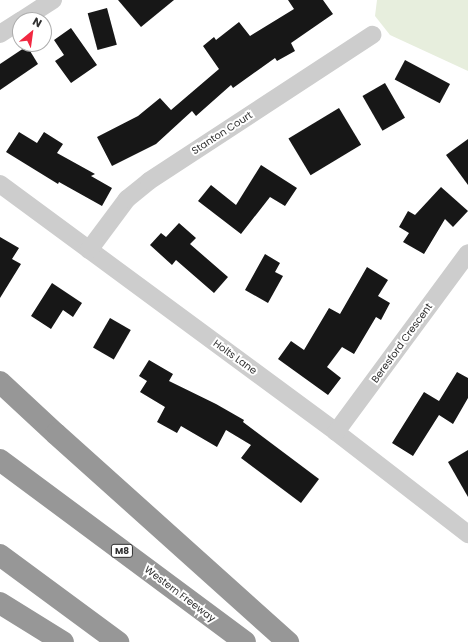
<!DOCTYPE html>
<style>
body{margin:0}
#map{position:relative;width:468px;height:642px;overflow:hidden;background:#fff;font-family:Poppins,sans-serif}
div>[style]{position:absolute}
.green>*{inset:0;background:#e7eedd}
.building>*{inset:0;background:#171717;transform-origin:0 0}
.minor>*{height:18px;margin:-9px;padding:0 9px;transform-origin:9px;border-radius:9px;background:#cdcdcd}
.highway>*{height:22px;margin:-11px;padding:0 11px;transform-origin:11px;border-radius:11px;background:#979797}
span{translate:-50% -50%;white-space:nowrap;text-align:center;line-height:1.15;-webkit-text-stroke:4px #fff;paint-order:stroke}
.shield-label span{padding:1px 3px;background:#fff;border:1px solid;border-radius:3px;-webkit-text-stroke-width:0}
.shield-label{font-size:9px;color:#303030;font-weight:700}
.street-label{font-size:10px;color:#303030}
.north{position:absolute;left:12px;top:12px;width:40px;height:40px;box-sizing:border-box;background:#fff;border:1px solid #acacac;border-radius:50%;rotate:29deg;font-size:11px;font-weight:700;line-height:16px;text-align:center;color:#303030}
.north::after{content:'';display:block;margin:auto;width:14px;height:18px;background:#f12841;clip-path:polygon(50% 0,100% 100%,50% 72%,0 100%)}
</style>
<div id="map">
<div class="green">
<div style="clip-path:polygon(377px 0,468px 0,468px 71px,390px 35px,375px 16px)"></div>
</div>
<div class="building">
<div style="clip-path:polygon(118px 0,174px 0,141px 27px)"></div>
<div style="clip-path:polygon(288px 0,323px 0,333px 14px,291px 43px,295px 51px,277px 61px,275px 58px,233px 88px,231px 85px,196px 116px,192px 111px,156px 144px,112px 166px,97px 137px,138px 116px,160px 98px,171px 110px,219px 69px,203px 46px,214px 37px,216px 40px,239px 22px,250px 36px,294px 9px)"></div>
<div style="left:107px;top:8px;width:38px;height:20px;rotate:75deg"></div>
<div style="clip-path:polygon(71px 28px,97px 65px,71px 83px,55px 61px,64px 55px,54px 40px)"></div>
<div style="clip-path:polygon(27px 46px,38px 64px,0 90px,0 64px)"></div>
<div style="left:405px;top:60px;width:51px;height:22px;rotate:28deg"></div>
<div style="left:385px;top:83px;width:40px;height:26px;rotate:60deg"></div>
<div style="left:339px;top:108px;width:43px;height:59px;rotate:59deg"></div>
<div style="clip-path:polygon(19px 132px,37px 143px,44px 132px,63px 144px,57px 153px,95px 174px,91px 176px,112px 188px,102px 206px,59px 182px,58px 184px,6px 152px)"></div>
<div style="clip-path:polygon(468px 139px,468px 185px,446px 155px)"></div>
<div style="clip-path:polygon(261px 165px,297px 188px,285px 206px,270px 197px,241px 234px,198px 201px,211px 185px,236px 205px)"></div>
<div style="clip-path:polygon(441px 187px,468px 211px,453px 227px,445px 219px,424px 254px,403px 242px,409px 233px,399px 227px,408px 211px,415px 215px)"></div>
<div style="clip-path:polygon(179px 223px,196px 238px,190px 244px,228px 277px,214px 293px,176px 260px,172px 265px,150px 245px,161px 233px,166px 237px)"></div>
<div style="clip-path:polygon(0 237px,19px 248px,12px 259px,21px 264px,0 298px)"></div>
<div style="clip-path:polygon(265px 254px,280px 263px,275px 272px,283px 276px,268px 303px,245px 290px)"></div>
<div style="clip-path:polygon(367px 267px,388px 280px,378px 296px,390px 303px,381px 320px,376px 317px,354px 354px,342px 347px,327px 367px,341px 378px,328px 395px,278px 359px,291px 341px,304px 350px,329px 308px,340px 314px)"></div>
<div style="clip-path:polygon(52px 283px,82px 303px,73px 317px,63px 310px,51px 329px,31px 316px)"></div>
<div style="left:110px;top:318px;width:24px;height:34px;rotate:30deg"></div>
<div style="clip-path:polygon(149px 360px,173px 374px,169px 381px,216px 404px,244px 420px,243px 422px,319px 479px,301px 503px,241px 458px,251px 445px,226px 430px,217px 447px,181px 426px,177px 433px,157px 422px,165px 407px,140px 392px,147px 381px,139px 376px)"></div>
<div style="clip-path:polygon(457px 372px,468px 378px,468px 398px,453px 424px,439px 415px,413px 456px,392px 443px,424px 392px,439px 401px)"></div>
<div style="clip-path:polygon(468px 450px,468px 497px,448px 462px)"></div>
</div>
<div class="minor">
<div style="left:22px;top:20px;width:37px;rotate:-33deg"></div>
<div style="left:0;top:34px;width:24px;rotate:-33deg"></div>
<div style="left:0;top:184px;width:418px;rotate:36.4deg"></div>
<div style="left:336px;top:432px;width:167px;rotate:37.7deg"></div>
<div style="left:89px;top:250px;width:64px;rotate:-53.3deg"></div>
<div style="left:127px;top:199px;width:28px;rotate:-39deg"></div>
<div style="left:149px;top:181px;width:267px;rotate:-33.2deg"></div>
<div style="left:336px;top:432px;width:222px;rotate:-53.6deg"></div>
</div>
<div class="highway">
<div style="left:0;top:382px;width:76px;rotate:42.9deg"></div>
<div style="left:56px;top:434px;width:312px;rotate:41.9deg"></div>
<div style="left:0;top:460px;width:305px;rotate:36.6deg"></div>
<div style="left:0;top:555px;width:147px;rotate:36.4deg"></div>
<div style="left:0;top:603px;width:74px;rotate:31.8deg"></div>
</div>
<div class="shield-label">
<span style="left:122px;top:551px">M8</span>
</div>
<div class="street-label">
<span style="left:222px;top:133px;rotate:-33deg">Stanton Court</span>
<span style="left:402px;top:343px;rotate:-54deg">Beresford Crescent</span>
<span style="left:235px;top:357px;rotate:36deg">Holts Lane</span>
<span style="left:180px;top:594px;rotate:37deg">Western Freeway</span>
</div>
<div class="north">N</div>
</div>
